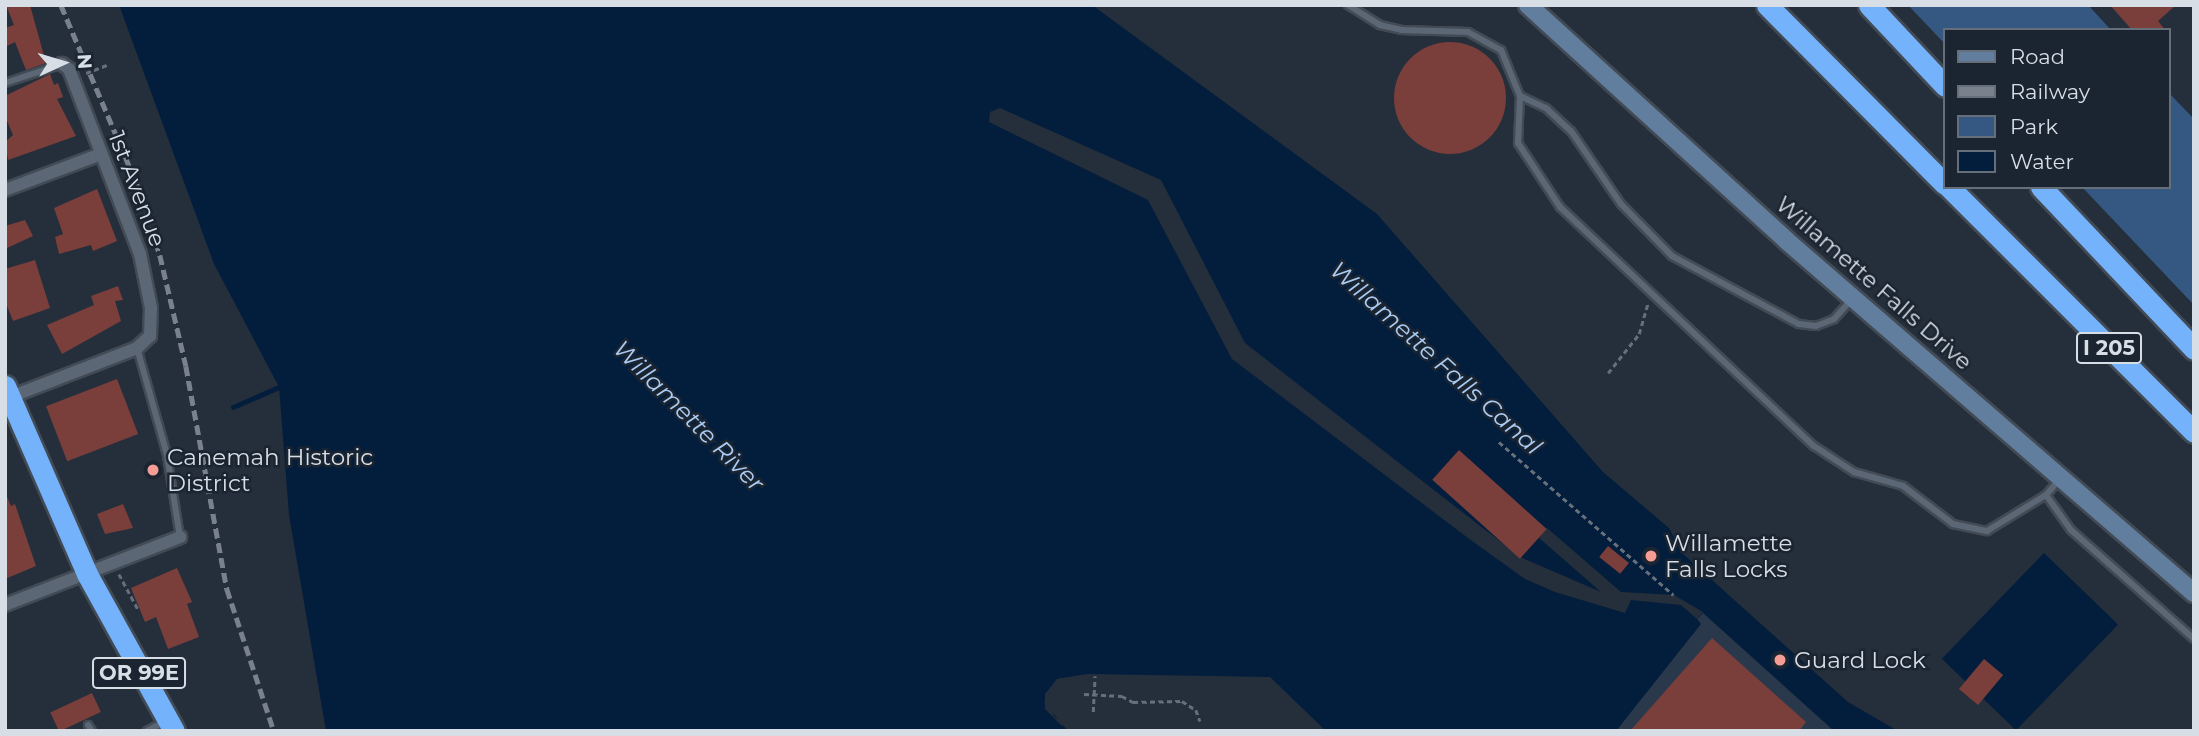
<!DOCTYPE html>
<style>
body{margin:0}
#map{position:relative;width:2199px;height:736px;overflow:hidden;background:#252f3b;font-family:Montserrat,sans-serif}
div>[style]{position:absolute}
.built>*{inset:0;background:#29384a}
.green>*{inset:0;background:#355882}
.water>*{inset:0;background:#031e3c;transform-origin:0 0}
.pier>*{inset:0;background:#252f3b}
.stream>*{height:4.5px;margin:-2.25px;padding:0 2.25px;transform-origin:2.25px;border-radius:2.25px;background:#031e3c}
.building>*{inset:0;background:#7a3e3b;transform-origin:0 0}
.round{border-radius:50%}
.path>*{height:2.5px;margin-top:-1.25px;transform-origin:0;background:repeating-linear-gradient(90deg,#666f7a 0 5px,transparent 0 8.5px)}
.roads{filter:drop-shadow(2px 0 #424b55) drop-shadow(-2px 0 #424b55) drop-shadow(0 2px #424b55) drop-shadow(0 -2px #424b55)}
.lane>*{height:6px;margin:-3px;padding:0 3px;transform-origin:3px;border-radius:3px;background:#5b6775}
.street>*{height:12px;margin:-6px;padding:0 6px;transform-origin:6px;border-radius:6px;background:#5b6775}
.secondary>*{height:18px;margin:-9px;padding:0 9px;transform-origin:9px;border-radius:9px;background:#627e9e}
.highway>*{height:21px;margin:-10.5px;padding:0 10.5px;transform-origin:10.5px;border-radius:10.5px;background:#74b2fc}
.rail>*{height:4.5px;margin-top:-2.25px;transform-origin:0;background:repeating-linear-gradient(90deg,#79818c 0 10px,transparent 0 15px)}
.dots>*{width:19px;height:19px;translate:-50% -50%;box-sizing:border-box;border:4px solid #1b2531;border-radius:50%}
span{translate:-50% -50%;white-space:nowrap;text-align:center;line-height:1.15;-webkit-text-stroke:5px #1b2531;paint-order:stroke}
.shield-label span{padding:2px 5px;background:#1b2531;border:2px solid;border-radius:5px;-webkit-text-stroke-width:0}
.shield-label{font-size:21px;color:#d7dee6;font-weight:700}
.street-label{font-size:23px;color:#d7dee6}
.poi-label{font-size:23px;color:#d7dee6}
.left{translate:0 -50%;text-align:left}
.water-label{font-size:24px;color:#a9cbf4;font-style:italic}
.frame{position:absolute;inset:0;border:7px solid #d7dee6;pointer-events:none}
.legend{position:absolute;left:1943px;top:28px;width:228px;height:161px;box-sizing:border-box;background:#1b2531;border:2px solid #666f79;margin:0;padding:9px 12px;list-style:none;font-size:21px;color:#d7dee6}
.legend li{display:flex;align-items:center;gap:14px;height:35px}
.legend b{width:35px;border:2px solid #666f79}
.north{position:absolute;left:28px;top:28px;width:70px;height:70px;-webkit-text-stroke:5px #1b2531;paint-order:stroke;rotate:86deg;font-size:19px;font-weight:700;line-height:28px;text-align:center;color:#d7dee6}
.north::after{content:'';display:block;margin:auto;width:24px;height:32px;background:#d7dee6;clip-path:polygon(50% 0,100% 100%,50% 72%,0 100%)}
</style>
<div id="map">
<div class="built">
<div style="clip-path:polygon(1703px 612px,1820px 717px,1834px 731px,1616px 731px)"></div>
</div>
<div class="green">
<div style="clip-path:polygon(1908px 5px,2088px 5px,2111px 30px,1945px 30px,1945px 44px)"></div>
<div style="clip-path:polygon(2169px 93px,2194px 119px,2194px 305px,2082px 187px,2169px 187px)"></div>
</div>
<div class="water">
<div style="clip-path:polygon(119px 5px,1092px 5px,1377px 214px,1603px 472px,1669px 528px,1682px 553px,1848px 702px,1898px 731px,1834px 731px,1703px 613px,1697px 619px,1701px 624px,1616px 731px,1326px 731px,1270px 677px,1088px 674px,1057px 679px,1044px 702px,1068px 731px,326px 731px,289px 515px,279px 387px,214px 264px)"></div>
<div style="left:2044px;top:553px;width:103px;height:147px;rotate:44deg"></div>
</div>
<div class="pier">
<div style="clip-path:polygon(1000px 108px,1161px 180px,1245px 343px,1520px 557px,1601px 592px,1538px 537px,1547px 528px,1621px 592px,1674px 595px,1703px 612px,1697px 619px,1681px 605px,1631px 600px,1625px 613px,1555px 592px,1525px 579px,1468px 538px,1232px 359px,1148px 200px,989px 122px,990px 112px)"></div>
<div style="clip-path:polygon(1088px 674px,1059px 682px,1048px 695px,1054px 716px,1070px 728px,1061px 725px,1045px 709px,1045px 694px,1057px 679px)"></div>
</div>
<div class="stream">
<div style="left:233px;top:407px;width:50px;rotate:-23.5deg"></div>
</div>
<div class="building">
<div style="clip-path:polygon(6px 5px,30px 5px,46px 63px,26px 70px,15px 42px,5px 47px,5px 28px,14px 25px)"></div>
<div style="clip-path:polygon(2110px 5px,2176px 5px,2158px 21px,2165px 30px,2132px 30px)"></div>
<div class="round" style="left:1394px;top:42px;width:112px;height:112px"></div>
<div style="clip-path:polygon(50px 74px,54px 85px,58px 83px,63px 97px,57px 99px,76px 136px,8px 160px,5px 142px,13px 135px,5px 116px,5px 96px)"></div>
<div style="clip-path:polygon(97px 189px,117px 241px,93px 251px,91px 245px,59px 254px,55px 237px,63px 234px,54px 208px)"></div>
<div style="clip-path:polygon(25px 220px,33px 236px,5px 249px,5px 226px)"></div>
<div style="clip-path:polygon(35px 260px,50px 308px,13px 321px,5px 301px,5px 269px)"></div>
<div style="clip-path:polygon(118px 286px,123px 300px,115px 301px,121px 321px,62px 354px,47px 325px,94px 305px,91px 296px)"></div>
<div style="left:117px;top:379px;width:59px;height:76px;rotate:69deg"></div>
<div style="left:1459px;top:450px;width:118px;height:40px;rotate:42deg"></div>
<div style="clip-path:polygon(5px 492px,11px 506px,15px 504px,36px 566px,5px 579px)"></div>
<div style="clip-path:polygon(123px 504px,133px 528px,105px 534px,97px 514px)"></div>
<div style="left:1608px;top:546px;width:27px;height:14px;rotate:39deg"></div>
<div style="clip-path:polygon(177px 568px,192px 602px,187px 604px,199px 637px,168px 649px,156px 617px,145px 622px,131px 588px)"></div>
<div style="clip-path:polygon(1712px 638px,1806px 722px,1799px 731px,1630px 731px)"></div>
<div style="left:1984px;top:659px;width:25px;height:39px;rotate:40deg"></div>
<div style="left:92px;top:693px;width:21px;height:46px;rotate:65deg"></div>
</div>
<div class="path">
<div style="left:86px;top:73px;width:25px;rotate:-21deg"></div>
<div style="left:1608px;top:373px;width:50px;rotate:-51.5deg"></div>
<div style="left:1639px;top:334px;width:32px;rotate:-74deg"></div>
<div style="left:1499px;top:442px;width:232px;rotate:41.2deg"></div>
<div style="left:119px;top:574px;width:42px;rotate:61.6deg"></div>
<div style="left:1084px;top:694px;width:38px;rotate:3deg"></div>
<div style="left:1122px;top:696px;width:13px;rotate:29deg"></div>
<div style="left:1133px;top:702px;width:49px;rotate:-1.2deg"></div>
<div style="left:1182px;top:701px;width:17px;rotate:33deg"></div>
<div style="left:1196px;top:710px;width:12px;rotate:70deg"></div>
<div style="left:1093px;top:712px;width:36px;rotate:-87deg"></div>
</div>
<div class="roads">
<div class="lane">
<div style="left:1348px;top:5px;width:38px;rotate:32deg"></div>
<div style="left:1380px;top:25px;width:22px;rotate:13deg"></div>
<div style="left:1401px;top:30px;width:67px;rotate:1.7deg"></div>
<div style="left:1468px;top:32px;width:38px;rotate:29deg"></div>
<div style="left:1501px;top:50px;width:50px;rotate:67.6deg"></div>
<div style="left:1520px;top:96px;width:47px;rotate:92.4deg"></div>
<div style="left:1518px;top:143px;width:77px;rotate:56.7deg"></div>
<div style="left:1560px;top:207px;width:349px;rotate:43.3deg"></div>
<div style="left:1814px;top:446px;width:48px;rotate:33deg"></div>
<div style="left:1854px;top:472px;width:51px;rotate:15.9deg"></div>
<div style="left:1903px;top:486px;width:63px;rotate:37.2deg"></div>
<div style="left:1953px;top:524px;width:35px;rotate:12deg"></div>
<div style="left:1987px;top:531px;width:69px;rotate:-31.4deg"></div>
<div style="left:5px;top:83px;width:60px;rotate:-18.4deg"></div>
<div style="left:1520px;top:96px;width:29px;rotate:25deg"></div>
<div style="left:1546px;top:108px;width:34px;rotate:43deg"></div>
<div style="left:1571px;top:131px;width:88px;rotate:55.6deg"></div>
<div style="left:1621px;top:204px;width:73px;rotate:45.6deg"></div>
<div style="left:1672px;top:256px;width:144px;rotate:28.2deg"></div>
<div style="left:1799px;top:324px;width:17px;rotate:7deg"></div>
<div style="left:1816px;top:326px;width:19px;rotate:-21deg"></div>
<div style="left:1834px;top:319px;width:28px;rotate:-48deg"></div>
<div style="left:137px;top:348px;width:111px;rotate:74.3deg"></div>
<div style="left:167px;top:455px;width:83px;rotate:81deg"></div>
<div style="left:2059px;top:480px;width:20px;rotate:131deg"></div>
<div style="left:2046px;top:495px;width:43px;rotate:54.5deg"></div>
<div style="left:2071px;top:530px;width:164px;rotate:41.5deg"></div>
<div style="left:88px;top:725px;width:7px;rotate:56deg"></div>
<div style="left:147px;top:731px;width:21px;rotate:-28deg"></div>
</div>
<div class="street">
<div style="left:5px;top:190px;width:103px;rotate:-20.6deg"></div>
<div style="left:5px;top:399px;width:142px;rotate:-21.1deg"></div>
<div style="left:137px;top:348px;width:18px;rotate:-43deg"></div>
<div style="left:150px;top:336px;width:28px;rotate:-88deg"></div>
<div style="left:151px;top:308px;width:55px;rotate:-101.5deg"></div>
<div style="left:140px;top:254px;width:198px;rotate:-111deg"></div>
<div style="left:69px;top:69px;width:9px;rotate:-144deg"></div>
<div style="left:5px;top:605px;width:188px;rotate:-21.2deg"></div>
</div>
<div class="secondary">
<div style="left:1528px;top:5px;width:350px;rotate:42.3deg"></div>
<div style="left:1787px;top:241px;width:538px;rotate:40.86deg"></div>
</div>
<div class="highway">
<div style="left:1767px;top:5px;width:252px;rotate:45.2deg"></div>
<div style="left:1869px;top:5px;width:111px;rotate:46.8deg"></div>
<div style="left:1949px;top:187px;width:346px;rotate:45deg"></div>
<div style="left:2041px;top:187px;width:223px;rotate:46.6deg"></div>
<div style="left:5px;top:386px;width:205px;rotate:66.4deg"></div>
<div style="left:87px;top:574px;width:179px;rotate:61deg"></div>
</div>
</div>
<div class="rail">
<div style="left:61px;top:5px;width:194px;rotate:67deg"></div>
<div style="left:137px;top:184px;width:75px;rotate:72.1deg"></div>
<div style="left:160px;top:255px;width:114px;rotate:76.8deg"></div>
<div style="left:186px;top:366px;width:227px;rotate:79.6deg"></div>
<div style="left:227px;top:589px;width:150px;rotate:71.7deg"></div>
</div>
<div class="dots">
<div style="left:153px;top:470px;background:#f59c95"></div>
<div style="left:1651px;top:556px;background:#f59c95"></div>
<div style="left:1780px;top:660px;background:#f59c95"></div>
</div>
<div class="shield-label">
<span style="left:2109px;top:348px">I 205</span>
<span style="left:139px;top:673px">OR 99E</span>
</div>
<div class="street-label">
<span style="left:137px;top:189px;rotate:69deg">1st Avenue</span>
<span style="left:1874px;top:283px;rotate:41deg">Willamette Falls Drive</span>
</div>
<div class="poi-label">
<span class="left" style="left:167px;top:470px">Canemah Historic<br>District</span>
<span class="left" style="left:1665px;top:556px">Willamette<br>Falls Locks</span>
<span class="left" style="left:1794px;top:660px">Guard Lock</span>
</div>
<div class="water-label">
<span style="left:1436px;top:358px;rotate:42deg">Willamette Falls Canal</span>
<span style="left:689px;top:416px;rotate:45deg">Willamette River</span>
</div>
<div class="frame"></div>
<ul class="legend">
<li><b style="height:9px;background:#627e9e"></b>Road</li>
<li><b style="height:9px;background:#79818c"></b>Railway</li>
<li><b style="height:19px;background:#355882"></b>Park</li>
<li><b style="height:19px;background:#031e3c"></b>Water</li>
</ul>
<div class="north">N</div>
</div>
